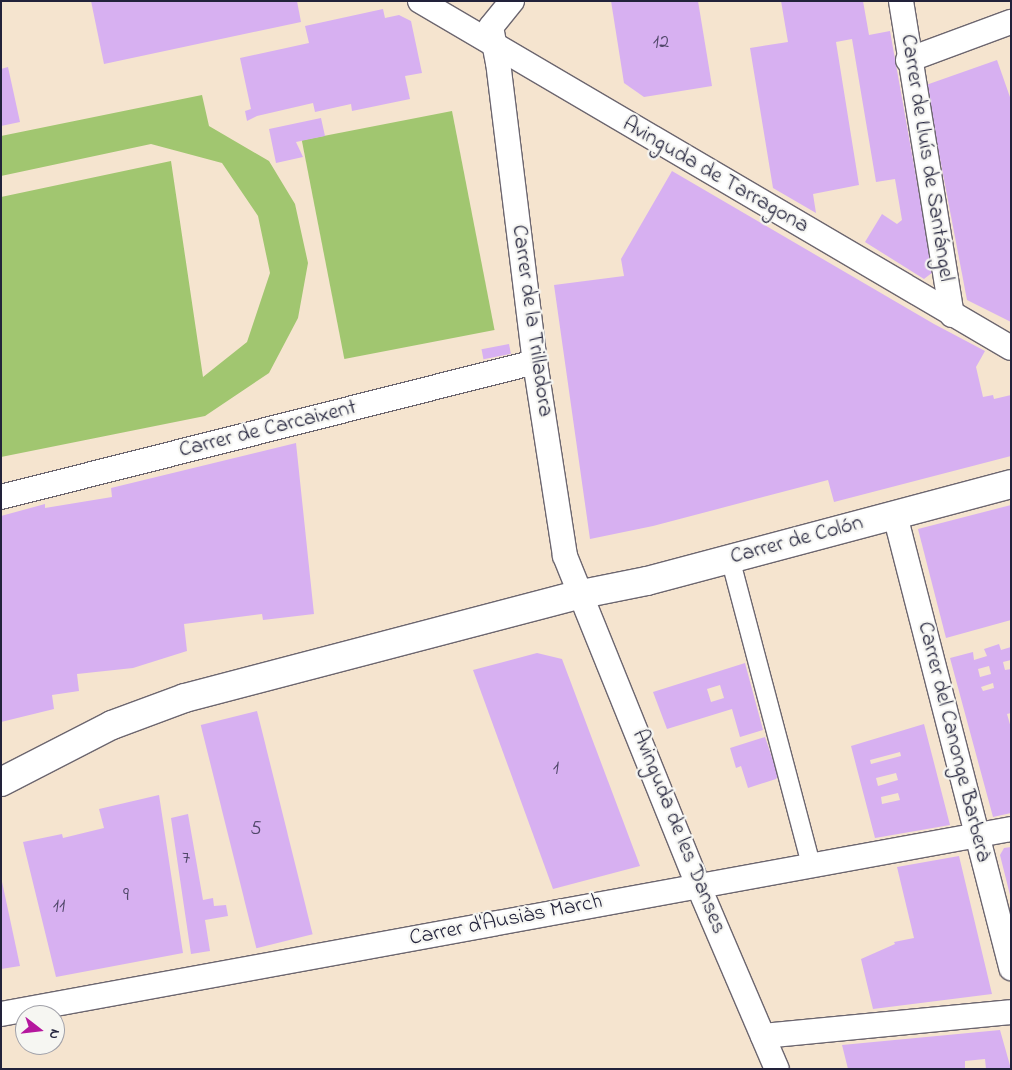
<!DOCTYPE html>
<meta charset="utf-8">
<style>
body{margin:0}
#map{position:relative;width:1012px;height:1070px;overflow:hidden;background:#f5e4cf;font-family:"Indie Flower",sans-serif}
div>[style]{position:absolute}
.green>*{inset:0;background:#a1c670;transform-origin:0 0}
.building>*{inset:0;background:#d7b0f1;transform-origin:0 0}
.roads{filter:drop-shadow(1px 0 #6c666f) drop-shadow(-1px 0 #6c666f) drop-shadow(0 1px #6c666f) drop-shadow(0 -1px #6c666f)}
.pedestrian>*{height:18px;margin:-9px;padding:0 9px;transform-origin:9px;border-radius:9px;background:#fff}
.minor>*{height:24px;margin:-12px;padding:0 12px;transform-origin:12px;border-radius:12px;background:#fff}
.tertiary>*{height:28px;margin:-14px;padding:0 14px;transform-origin:14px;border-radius:14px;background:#fff}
span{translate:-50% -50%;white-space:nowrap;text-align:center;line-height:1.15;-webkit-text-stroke:4.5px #f6f6f2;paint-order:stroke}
.number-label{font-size:20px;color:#4f4668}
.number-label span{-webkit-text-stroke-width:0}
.street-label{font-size:22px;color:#22223b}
.frame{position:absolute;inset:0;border:2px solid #22223b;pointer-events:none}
.north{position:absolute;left:15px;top:1005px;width:50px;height:50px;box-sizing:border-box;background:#f6f6f2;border:1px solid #a1a1a9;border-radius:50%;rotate:106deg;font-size:14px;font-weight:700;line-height:20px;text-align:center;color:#22223b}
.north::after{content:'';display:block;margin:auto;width:18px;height:22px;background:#b5179e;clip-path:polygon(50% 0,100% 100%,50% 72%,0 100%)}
</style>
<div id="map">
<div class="green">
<div style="clip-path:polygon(202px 95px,209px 126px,269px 161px,295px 204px,308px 263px,298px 318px,269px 373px,205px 416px,1px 457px,1px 197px,171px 161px,203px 377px,247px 342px,270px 273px,258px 216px,222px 163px,151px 144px,1px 176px,1px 136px)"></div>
<div style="left:452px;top:111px;width:223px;height:153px;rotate:79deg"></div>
</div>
<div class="building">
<div style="clip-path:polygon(91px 1px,297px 1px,301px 22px,104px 64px)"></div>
<div style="clip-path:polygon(611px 1px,698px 1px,712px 86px,644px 97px,624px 83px)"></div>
<div style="clip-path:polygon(781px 1px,863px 1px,869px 35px,890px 31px,933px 272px,924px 279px,865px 242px,882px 214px,897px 224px,902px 220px,895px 179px,876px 182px,852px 39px,836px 42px,859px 185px,813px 194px,816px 213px,773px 188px,750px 48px,788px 42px)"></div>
<div style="clip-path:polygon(383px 9px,385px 18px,399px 15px,411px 21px,422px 73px,405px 76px,410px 99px,352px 111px,351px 104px,315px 112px,313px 103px,257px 116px,247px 121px,245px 111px,251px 109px,240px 58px,309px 43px,305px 26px)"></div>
<div style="clip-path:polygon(997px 60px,1011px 100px,1011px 322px,967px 300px,926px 85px)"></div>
<div style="clip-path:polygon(8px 67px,20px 122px,1px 126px,1px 69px)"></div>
<div style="clip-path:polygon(321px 118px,325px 136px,296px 142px,303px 157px,276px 163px,269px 129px)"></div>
<div style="clip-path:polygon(672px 171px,934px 324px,985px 351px,976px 367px,983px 397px,993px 395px,994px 399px,1011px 395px,1011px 456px,834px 502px,828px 480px,653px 526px,590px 539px,554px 285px,624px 276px,621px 259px)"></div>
<div style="left:509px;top:344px;width:10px;height:28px;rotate:79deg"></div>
<div style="clip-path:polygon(296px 443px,314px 614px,263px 620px,262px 614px,184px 624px,187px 651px,133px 668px,77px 674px,79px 691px,52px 695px,54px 709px,1px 722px,1px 516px,45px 504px,45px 508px,112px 497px,111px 488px)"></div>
<div style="clip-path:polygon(1011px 505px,1011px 620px,946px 638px,918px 529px)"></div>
<div style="clip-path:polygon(evenodd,999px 644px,1001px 650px,1011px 647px,1011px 660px,1003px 662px,1005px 670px,1011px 669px,1011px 713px,1007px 714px,1011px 728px,1011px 813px,993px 817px,950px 658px,973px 652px,974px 660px,987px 656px,984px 649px,999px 644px,989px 666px,991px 674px,980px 677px,978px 669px,989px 666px,999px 644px,993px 683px,994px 688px,983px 691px,981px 687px,993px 683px)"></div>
<div style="clip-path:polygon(537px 653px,562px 659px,640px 866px,553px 889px,473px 670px)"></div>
<div style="clip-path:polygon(evenodd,745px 663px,763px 730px,740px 737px,732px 709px,667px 729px,653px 692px,745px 663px,720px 685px,724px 698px,711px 702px,707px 689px,720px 685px)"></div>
<div style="left:257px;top:711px;width:230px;height:58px;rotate:76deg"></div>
<div style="clip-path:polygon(evenodd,924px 724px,950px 825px,875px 838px,851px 746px,924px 724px,900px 752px,901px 756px,871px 764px,870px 760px,900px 752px,924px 724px,896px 773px,898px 780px,878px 786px,876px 778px,896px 773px,924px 724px,898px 793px,900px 800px,882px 804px,881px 797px,898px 793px)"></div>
<div style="clip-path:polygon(765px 737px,778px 775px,776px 779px,748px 788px,741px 766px,736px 768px,730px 748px)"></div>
<div style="clip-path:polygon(159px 795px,183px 953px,56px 977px,23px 842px,62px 834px,63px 838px,104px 828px,99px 809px)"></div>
<div style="clip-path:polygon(188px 814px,203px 900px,213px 898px,214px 906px,226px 905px,228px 916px,205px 920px,210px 951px,191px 954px,171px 818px)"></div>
<div style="clip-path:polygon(1011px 847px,1011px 895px,1010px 895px,1000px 855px,1004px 848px)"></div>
<div style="clip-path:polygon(959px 856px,992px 994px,873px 1009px,861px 959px,895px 944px,894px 942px,914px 938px,897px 867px)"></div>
<div style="clip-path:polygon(1px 877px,20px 966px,1px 969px)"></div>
<div style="clip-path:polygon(1000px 1030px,1011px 1069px,986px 1069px,985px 1059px,965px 1061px,965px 1069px,848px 1069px,842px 1045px)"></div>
</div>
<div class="roads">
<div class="pedestrian">
<div style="left:730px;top:558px;width:317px;rotate:75.2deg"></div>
</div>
<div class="minor">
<div style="left:420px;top:1px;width:685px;rotate:30.42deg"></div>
<div style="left:512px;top:1px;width:33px;rotate:129deg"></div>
<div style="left:491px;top:27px;width:36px;rotate:79deg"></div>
<div style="left:498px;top:62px;width:302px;rotate:83deg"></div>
<div style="left:535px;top:362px;width:196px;rotate:81.2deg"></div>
<div style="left:565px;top:556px;width:355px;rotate:68deg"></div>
<div style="left:698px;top:885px;width:200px;rotate:66.8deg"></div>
<div style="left:901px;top:1px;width:318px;rotate:80.8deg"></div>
<div style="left:908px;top:60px;width:110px;rotate:-20.3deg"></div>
<div style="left:1px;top:497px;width:551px;rotate:-14.19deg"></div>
<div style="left:895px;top:515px;width:468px;rotate:75.6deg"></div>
<div style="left:1px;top:1014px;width:1027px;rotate:-10.38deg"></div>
<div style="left:763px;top:1036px;width:249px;rotate:-5.5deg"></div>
</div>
<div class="tertiary">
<div style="left:1px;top:782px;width:125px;rotate:-27.2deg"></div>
<div style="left:112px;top:725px;width:78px;rotate:-20.3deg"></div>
<div style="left:185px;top:698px;width:410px;rotate:-14.7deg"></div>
<div style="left:582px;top:594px;width:66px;rotate:-11.3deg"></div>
<div style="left:647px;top:581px;width:377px;rotate:-14.9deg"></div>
</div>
</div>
<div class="number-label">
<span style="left:661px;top:42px">12</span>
<span style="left:556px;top:768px">1</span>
<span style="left:256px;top:829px">5</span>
<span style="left:186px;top:858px">7</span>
<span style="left:126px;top:895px">9</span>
<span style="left:59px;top:906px">11</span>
</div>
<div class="street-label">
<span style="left:926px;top:158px;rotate:81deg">Carrer de Lluís de Santángel</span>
<span style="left:715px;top:176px;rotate:30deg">Avinguda de Tarragona</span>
<span style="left:531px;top:321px;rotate:82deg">Carrer de la Trilladora</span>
<span style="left:268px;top:430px;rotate:-14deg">Carrer de Carcaixent</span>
<span style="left:797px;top:541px;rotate:-15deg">Carrer de Colón</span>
<span style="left:953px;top:742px;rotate:76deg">Carrer del Canonge Barberà</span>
<span style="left:678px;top:832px;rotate:68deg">Avinguda de les Danses</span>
<span style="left:506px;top:921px;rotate:-11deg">Carrer d'Ausiàs March</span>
</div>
<div class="frame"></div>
<div class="north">N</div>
</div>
